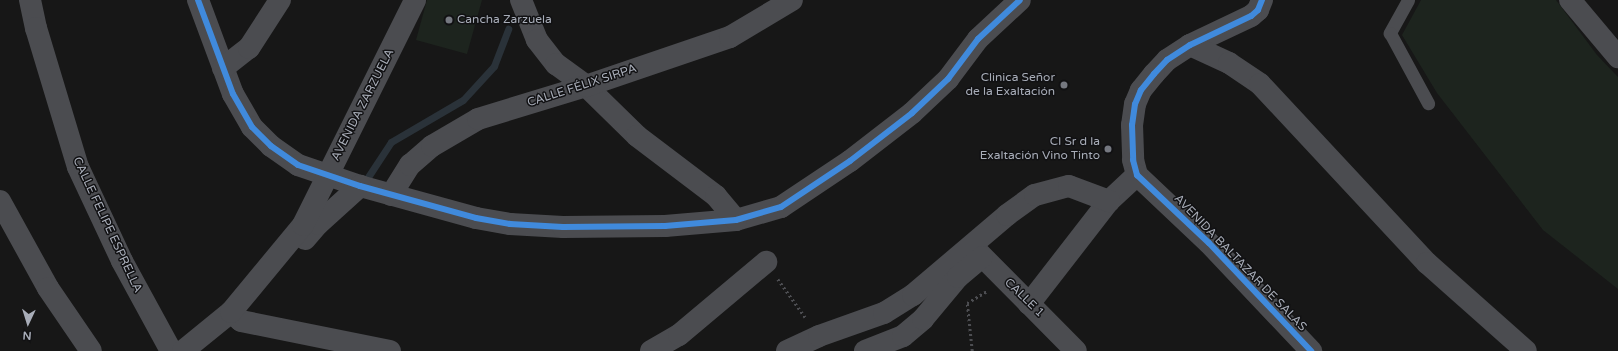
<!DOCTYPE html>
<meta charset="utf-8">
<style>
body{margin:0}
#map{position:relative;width:1618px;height:351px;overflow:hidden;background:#171717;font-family:"Varela Round",sans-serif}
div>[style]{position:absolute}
.green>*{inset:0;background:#1d241e}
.stream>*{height:7px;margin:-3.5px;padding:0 3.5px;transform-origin:3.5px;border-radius:3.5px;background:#2a3239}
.path>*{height:2.5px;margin-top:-1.25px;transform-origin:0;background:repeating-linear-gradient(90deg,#4d4e52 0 2px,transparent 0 5px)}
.service>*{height:13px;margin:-6.5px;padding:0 6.5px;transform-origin:6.5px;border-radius:6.5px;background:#4b4c50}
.minor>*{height:22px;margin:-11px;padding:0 11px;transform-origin:11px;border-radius:11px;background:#4b4c50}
.cycleway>*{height:6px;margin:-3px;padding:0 3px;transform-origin:3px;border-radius:3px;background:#408adc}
.dots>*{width:11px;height:11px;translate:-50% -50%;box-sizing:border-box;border:2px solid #111113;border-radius:50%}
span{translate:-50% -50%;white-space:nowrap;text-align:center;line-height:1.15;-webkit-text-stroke:3px #111113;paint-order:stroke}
.poi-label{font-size:12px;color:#a8adb8}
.left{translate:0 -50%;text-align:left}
.right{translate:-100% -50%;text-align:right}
.street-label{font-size:12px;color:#a8adb8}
.north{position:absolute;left:8px;top:303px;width:40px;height:40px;-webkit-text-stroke:3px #111113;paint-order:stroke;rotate:184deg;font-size:11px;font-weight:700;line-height:16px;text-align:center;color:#a8adb8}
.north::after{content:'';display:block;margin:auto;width:14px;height:18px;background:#a8adb8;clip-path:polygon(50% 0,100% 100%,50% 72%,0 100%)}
</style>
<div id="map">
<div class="green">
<div style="clip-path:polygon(427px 0,482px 0,467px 54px,416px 40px)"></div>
<div style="clip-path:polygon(1421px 0,1556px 0,1597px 55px,1618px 77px,1618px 289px,1543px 230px,1437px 93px,1402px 35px)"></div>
</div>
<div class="stream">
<div style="left:368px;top:177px;width:42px;rotate:-56.7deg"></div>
<div style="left:391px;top:142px;width:83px;rotate:-30.3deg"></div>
<div style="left:463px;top:100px;width:46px;rotate:-47.6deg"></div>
<div style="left:494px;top:66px;width:40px;rotate:-69deg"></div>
</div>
<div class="path">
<div style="left:778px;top:279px;width:47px;rotate:54.6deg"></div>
<div style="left:972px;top:351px;width:48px;rotate:-95.9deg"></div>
<div style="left:967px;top:303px;width:23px;rotate:-31deg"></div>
</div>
<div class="service">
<div style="left:1408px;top:0;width:38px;rotate:119deg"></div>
<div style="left:1390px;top:33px;width:80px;rotate:61.5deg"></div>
</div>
<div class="minor">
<div style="left:30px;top:0;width:29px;rotate:78deg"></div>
<div style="left:36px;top:28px;width:145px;rotate:73.2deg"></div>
<div style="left:78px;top:167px;width:104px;rotate:64.9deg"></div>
<div style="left:122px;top:261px;width:102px;rotate:61.4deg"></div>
<div style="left:198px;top:0;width:100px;rotate:69.6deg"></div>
<div style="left:233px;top:94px;width:38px;rotate:60deg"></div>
<div style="left:252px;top:127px;width:27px;rotate:45deg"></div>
<div style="left:271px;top:146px;width:33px;rotate:35deg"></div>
<div style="left:298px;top:165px;width:65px;rotate:18.7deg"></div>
<div style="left:360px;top:186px;width:120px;rotate:15.4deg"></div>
<div style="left:476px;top:218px;width:35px;rotate:10deg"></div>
<div style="left:510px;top:224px;width:53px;rotate:3.2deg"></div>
<div style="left:563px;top:227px;width:102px;rotate:-0.6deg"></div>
<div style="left:665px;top:226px;width:71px;rotate:-4.8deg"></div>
<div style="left:736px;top:220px;width:47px;rotate:-16.1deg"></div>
<div style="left:781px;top:207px;width:83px;rotate:-33.7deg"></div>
<div style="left:850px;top:161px;width:78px;rotate:-37.7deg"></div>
<div style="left:912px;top:113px;width:50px;rotate:-43.4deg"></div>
<div style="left:948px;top:79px;width:50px;rotate:-53.1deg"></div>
<div style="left:978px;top:39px;width:57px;rotate:-42.9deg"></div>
<div style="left:521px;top:0;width:43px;rotate:68.2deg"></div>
<div style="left:537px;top:40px;width:31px;rotate:52deg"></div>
<div style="left:556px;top:64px;width:37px;rotate:36deg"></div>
<div style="left:586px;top:86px;width:71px;rotate:44.4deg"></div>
<div style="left:637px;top:136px;width:99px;rotate:37.2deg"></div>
<div style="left:716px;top:196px;width:31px;rotate:50deg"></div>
<div style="left:1262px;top:0;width:11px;rotate:112deg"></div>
<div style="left:1258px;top:10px;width:9px;rotate:139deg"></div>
<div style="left:1251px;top:16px;width:68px;rotate:154.6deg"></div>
<div style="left:1190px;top:45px;width:27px;rotate:147deg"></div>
<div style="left:1167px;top:60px;width:19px;rotate:133deg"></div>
<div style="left:1154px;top:74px;width:21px;rotate:129deg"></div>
<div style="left:1141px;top:90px;width:15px;rotate:113deg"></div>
<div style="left:1135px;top:104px;width:21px;rotate:98deg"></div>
<div style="left:1132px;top:125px;width:35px;rotate:88deg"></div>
<div style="left:1133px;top:160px;width:16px;rotate:75deg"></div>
<div style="left:1137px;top:175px;width:99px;rotate:43.4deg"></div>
<div style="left:1209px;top:243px;width:149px;rotate:46.6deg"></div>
<div style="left:1570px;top:0;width:75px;rotate:49.9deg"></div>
<div style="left:1190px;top:45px;width:43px;rotate:24.8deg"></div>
<div style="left:1229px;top:63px;width:37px;rotate:34deg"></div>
<div style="left:1260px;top:84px;width:245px;rotate:47deg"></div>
<div style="left:1427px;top:263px;width:132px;rotate:41.6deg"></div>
<div style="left:223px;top:68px;width:33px;rotate:-38deg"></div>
<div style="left:249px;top:48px;width:57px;rotate:-57.1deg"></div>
<div style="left:391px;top:195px;width:36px;rotate:-58deg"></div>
<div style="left:410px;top:165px;width:29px;rotate:-41deg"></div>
<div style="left:432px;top:146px;width:53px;rotate:-30.4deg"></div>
<div style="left:478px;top:119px;width:113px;rotate:-17deg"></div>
<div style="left:586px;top:86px;width:152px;rotate:-18.8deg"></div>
<div style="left:730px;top:37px;width:72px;rotate:-30.8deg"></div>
<div style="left:0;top:201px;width:99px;rotate:61.1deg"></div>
<div style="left:48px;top:288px;width:76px;rotate:55.7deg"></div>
<div style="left:305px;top:239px;width:20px;rotate:-49deg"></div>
<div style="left:318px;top:224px;width:57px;rotate:-42.1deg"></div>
<div style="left:973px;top:247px;width:146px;rotate:45.3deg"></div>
<div style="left:1029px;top:304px;width:130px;rotate:-52.2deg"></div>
<div style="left:1109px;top:201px;width:38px;rotate:-43deg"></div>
<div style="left:231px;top:312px;width:13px;rotate:42deg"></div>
<div style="left:241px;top:321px;width:152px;rotate:11.4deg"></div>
<div style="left:183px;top:351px;width:62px;rotate:-39.1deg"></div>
<div style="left:231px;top:312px;width:113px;rotate:-50.4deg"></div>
<div style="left:303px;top:225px;width:251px;rotate:-63.5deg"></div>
<div style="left:651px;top:351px;width:32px;rotate:-30deg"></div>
<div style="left:679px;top:335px;width:114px;rotate:-40deg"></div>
<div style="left:787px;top:351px;width:35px;rotate:-25deg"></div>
<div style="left:819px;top:336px;width:69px;rotate:-19.5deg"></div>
<div style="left:884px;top:313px;width:34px;rotate:-32deg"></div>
<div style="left:913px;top:295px;width:123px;rotate:-40.4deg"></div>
<div style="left:1007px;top:215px;width:34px;rotate:-36deg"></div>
<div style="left:1035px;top:195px;width:35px;rotate:-15deg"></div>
<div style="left:1069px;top:186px;width:43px;rotate:20.6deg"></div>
<div style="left:865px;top:351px;width:41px;rotate:-21.5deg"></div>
<div style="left:903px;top:336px;width:26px;rotate:-40deg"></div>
<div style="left:923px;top:319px;width:55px;rotate:-50.2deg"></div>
<div style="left:958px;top:277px;width:31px;rotate:-40deg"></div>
</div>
<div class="cycleway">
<div style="left:198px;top:0;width:100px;rotate:69.6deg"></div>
<div style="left:233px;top:94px;width:38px;rotate:60deg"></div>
<div style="left:252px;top:127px;width:27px;rotate:45deg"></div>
<div style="left:271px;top:146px;width:33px;rotate:35deg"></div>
<div style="left:298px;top:165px;width:65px;rotate:18.7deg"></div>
<div style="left:360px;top:186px;width:120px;rotate:15.4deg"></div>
<div style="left:476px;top:218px;width:35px;rotate:10deg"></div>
<div style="left:510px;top:224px;width:53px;rotate:3.2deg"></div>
<div style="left:563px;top:227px;width:102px;rotate:-0.6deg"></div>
<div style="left:665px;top:226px;width:71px;rotate:-4.8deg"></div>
<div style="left:736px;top:220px;width:47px;rotate:-16.1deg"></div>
<div style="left:781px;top:207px;width:83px;rotate:-33.7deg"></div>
<div style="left:850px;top:161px;width:78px;rotate:-37.7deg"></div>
<div style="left:912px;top:113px;width:50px;rotate:-43.4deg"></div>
<div style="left:948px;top:79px;width:50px;rotate:-53.1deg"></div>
<div style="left:978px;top:39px;width:57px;rotate:-42.9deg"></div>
<div style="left:1262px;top:0;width:11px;rotate:112deg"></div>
<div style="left:1258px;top:10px;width:9px;rotate:139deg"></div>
<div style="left:1251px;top:16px;width:68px;rotate:154.6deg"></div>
<div style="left:1190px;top:45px;width:27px;rotate:147deg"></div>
<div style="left:1167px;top:60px;width:19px;rotate:133deg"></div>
<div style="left:1154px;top:74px;width:21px;rotate:129deg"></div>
<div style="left:1141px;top:90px;width:15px;rotate:113deg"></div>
<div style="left:1135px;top:104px;width:21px;rotate:98deg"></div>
<div style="left:1132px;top:125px;width:35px;rotate:88deg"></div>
<div style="left:1133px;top:160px;width:16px;rotate:75deg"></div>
<div style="left:1137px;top:175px;width:99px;rotate:43.4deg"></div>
<div style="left:1209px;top:243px;width:149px;rotate:46.6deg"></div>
</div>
<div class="dots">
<div style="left:449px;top:20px;background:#757880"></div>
<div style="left:1064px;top:85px;background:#757880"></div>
<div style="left:1108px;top:149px;background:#757880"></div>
</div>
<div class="poi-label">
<span class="left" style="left:457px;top:20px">Cancha Zarzuela</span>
<span class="right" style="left:1055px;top:85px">Clinica Señor<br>de la Exaltación</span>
<span class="right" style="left:1100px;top:149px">CI Sr d la<br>Exaltación Vino Tinto</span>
</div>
<div class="street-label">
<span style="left:582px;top:86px;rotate:-18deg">CALLE FÉLIX SIRPA</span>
<span style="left:363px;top:105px;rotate:-63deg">AVENIDA ZARZUELA</span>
<span style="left:107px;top:225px;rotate:65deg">CALLE FELIPE ESPRELLA</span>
<span style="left:1240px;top:263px;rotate:46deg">AVENIDA BALTAZAR DE SALAS</span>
<span style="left:1024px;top:298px;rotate:44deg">CALLE 1</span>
</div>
<div class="north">N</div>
</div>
